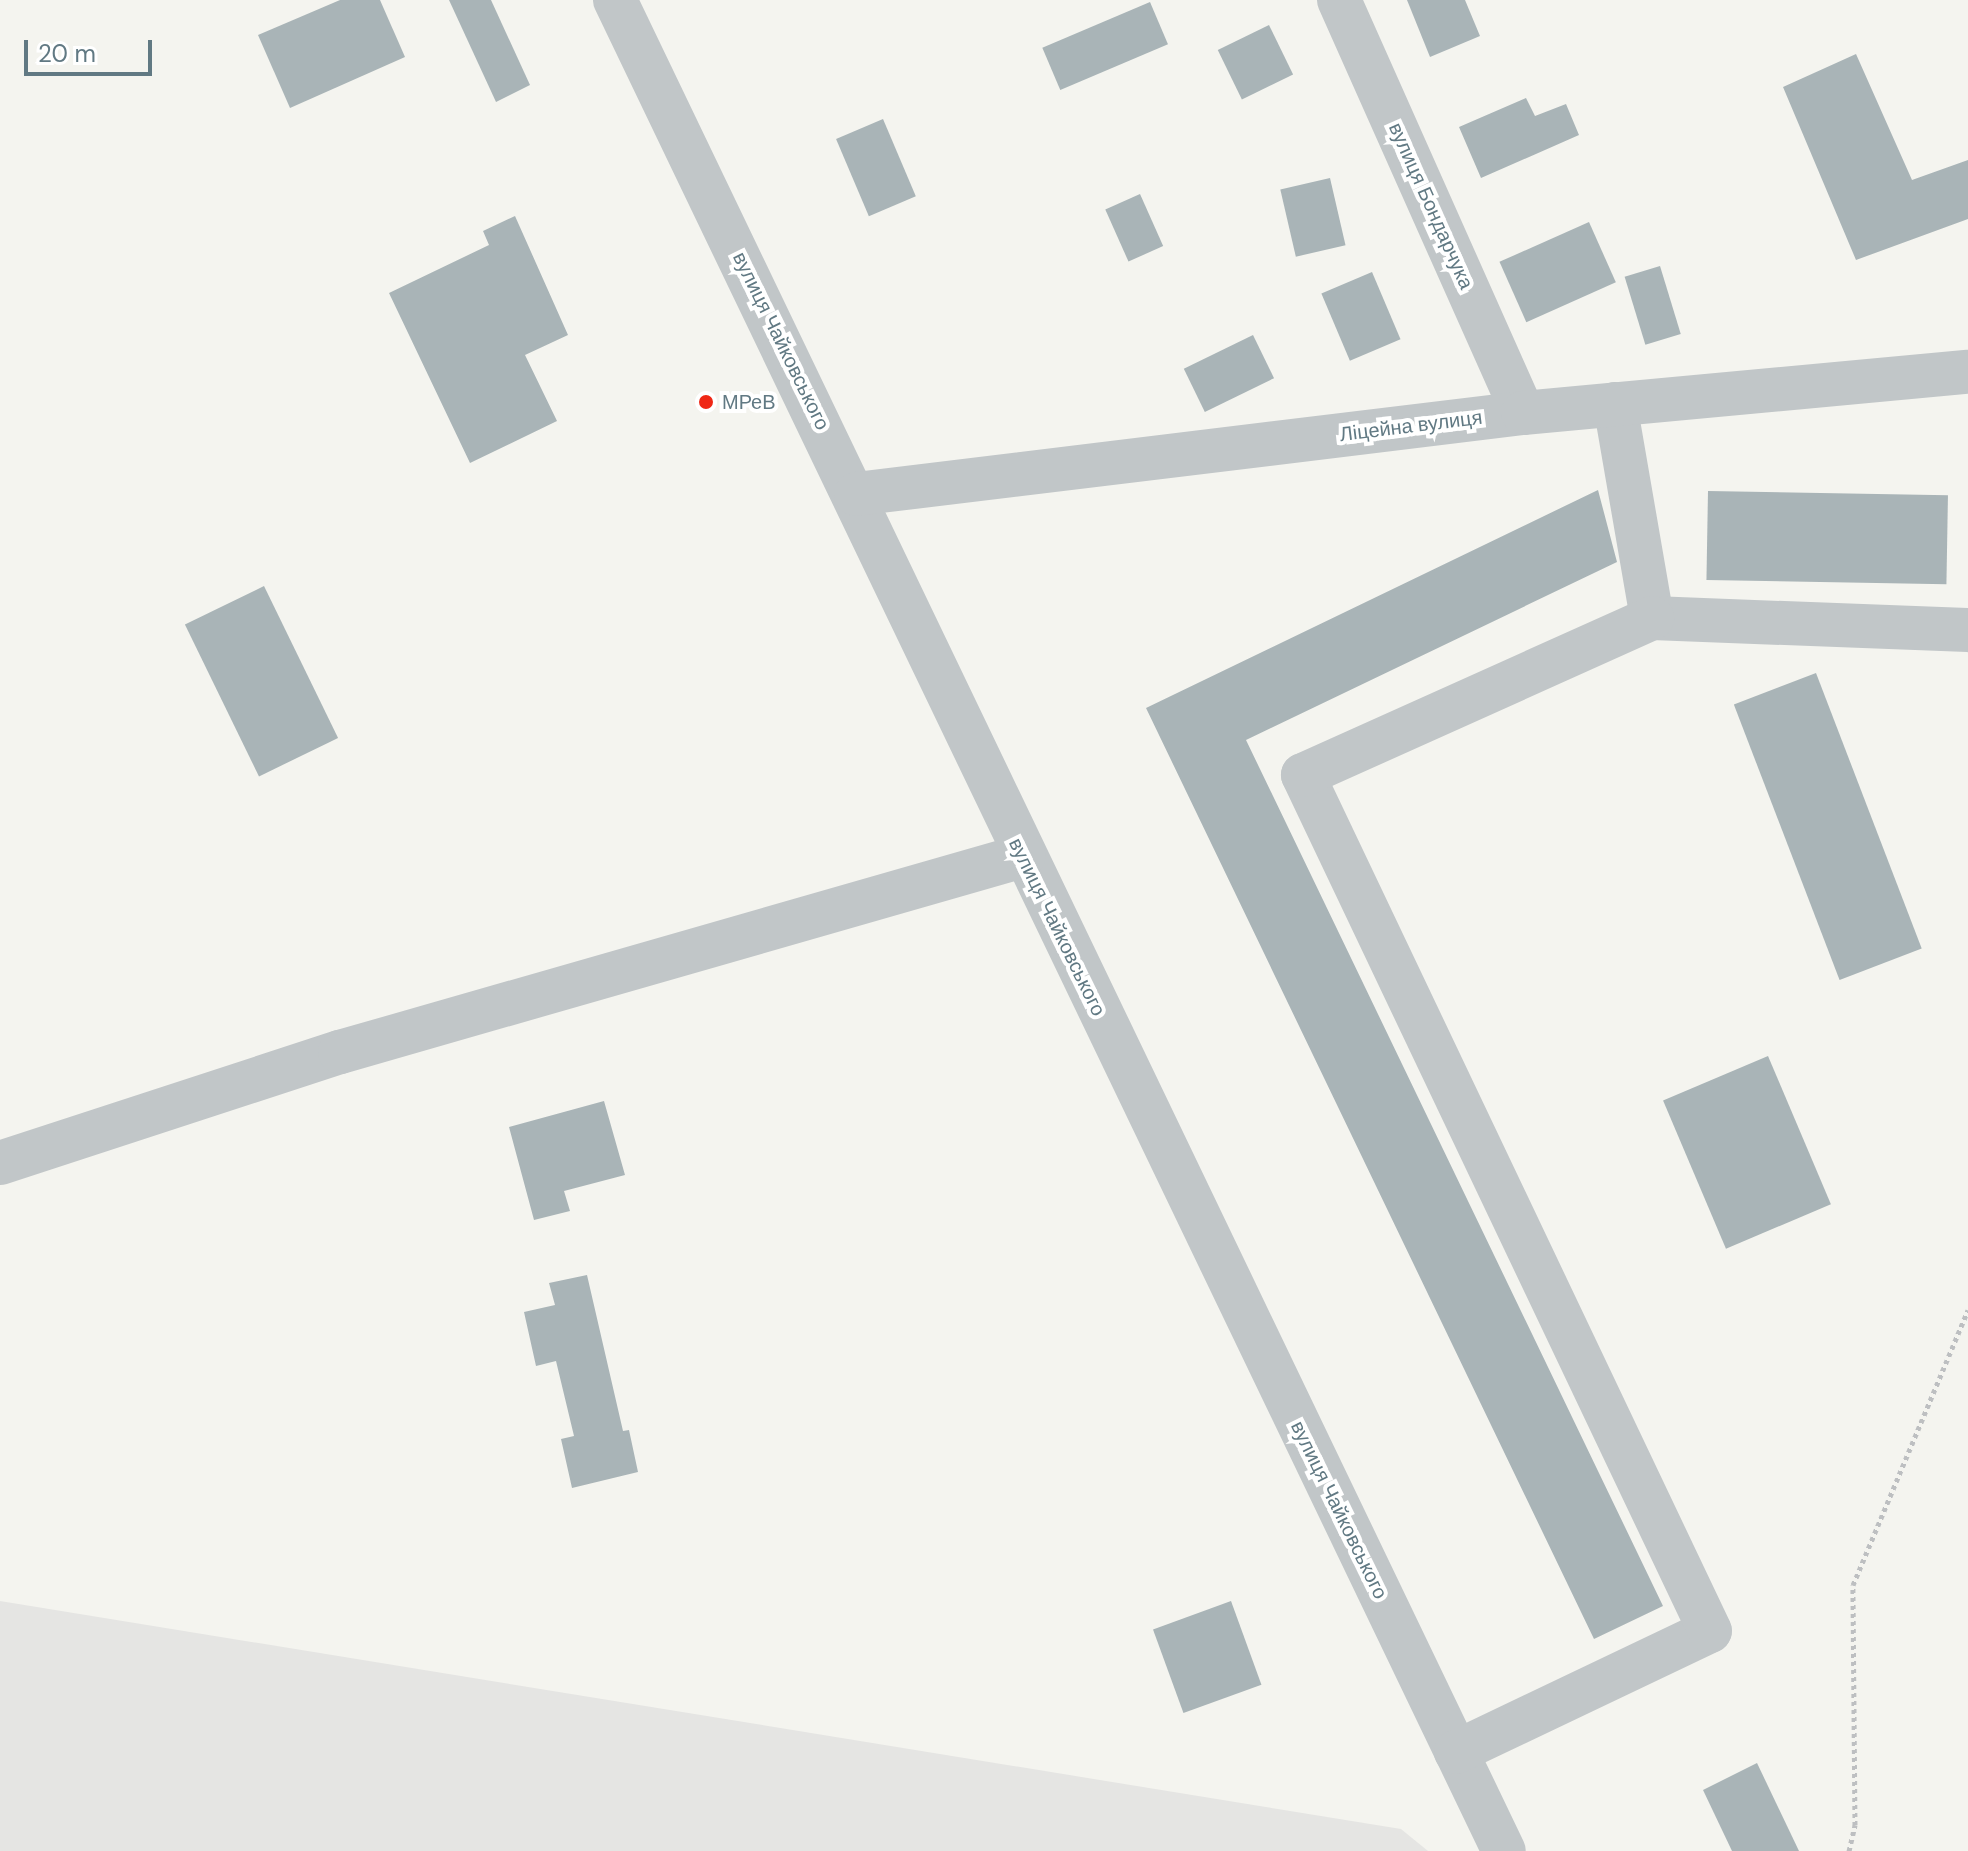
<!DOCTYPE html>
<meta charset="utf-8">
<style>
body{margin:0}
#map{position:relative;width:1968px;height:1851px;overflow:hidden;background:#f4f4ef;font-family:"DM Sans",sans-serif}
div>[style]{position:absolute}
.built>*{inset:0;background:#e5e5e3}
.building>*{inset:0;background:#a9b4b7;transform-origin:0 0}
.path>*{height:5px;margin-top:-2.5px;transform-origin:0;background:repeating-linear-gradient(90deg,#bdbfc1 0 4px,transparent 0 8px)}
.minor>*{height:44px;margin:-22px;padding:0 22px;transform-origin:22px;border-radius:22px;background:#c1c6c8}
.dots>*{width:22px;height:22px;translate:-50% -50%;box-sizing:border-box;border:4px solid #fff;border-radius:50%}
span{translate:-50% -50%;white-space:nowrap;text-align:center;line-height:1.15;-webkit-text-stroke:8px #fff;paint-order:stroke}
.street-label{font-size:20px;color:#617983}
.poi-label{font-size:20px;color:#617983}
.left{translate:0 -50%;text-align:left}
.scale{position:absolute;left:24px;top:40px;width:128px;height:36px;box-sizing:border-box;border:4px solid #617983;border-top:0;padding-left:10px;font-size:24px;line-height:28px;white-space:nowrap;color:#617983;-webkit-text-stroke:6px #fff;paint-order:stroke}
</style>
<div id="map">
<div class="built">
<div style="clip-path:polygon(0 1601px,1401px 1829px,1428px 1851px,0 1851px)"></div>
</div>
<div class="building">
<div style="clip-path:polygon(340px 0,380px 0,405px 57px,290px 108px,258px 35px)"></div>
<div style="clip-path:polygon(449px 0,491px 0,530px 85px,496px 102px)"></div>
<div style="clip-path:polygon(1407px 0,1465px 0,1480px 36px,1430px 57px)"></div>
<div style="left:1150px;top:2px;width:46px;height:117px;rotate:67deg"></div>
<div style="left:1269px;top:25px;width:55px;height:57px;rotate:64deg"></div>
<div style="clip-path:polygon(1856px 54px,1912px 180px,1968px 160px,1968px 219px,1856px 260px,1783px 87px)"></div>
<div style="clip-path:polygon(1526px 98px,1535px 116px,1566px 104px,1579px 135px,1481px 178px,1459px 127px)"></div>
<div style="left:883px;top:119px;width:84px;height:51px;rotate:67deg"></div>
<div style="left:1330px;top:178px;width:69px;height:51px;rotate:77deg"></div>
<div style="left:1140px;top:194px;width:57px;height:38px;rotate:66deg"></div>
<div style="clip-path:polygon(515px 216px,568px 335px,525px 355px,557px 421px,470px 463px,389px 293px,489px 245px,483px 231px)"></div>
<div style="left:1589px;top:222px;width:66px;height:98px;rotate:66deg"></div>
<div style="left:1660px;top:266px;width:71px;height:37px;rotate:73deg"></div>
<div style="left:1372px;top:272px;width:73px;height:55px;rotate:67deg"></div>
<div style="left:1253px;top:335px;width:48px;height:77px;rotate:64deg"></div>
<div style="clip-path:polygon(1598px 490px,1617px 562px,1246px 740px,1663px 1606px,1594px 1639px,1146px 708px)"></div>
<div style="left:1708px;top:491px;width:240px;height:89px;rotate:1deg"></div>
<div style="left:264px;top:586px;width:169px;height:88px;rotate:64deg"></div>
<div style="left:1816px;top:673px;width:295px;height:88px;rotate:69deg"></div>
<div style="left:1768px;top:1056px;width:161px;height:114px;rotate:67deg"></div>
<div style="clip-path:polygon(604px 1101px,625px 1175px,564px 1191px,570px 1211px,534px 1220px,509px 1127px)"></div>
<div style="clip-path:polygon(587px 1275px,623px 1431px,629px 1430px,638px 1472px,572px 1488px,561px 1439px,574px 1436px,556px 1361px,536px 1366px,524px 1312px,555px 1305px,549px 1283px)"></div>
<div style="left:1231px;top:1601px;width:89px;height:83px;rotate:70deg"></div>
<div style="clip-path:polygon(1757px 1763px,1799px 1851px,1732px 1851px,1703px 1790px)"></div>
</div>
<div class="path">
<div style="left:1849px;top:1851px;width:27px;rotate:-77deg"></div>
<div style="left:1855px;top:1825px;width:240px;rotate:-90.5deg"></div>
<div style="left:1853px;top:1585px;width:298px;rotate:-67.3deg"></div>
</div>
<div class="minor">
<div style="left:615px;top:0;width:2053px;rotate:64.35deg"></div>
<div style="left:1339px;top:0;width:452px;rotate:66deg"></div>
<div style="left:1615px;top:404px;width:217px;rotate:80.2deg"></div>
<div style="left:1652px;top:618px;width:316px;rotate:2.2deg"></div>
<div style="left:856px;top:494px;width:672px;rotate:-6.92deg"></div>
<div style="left:1523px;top:413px;width:447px;rotate:-5.3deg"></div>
<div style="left:0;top:1163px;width:358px;rotate:-18.1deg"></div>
<div style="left:340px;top:1052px;width:711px;rotate:-16.01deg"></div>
<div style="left:1456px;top:1752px;width:281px;rotate:-25.5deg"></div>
<div style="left:1710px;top:1631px;width:948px;rotate:-115.43deg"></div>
<div style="left:1303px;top:775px;width:383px;rotate:-24.2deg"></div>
</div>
<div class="dots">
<div style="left:706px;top:402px;background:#ef2715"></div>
</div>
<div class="street-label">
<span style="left:1431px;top:206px;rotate:66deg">вулиця Бондарчука</span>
<span style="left:781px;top:341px;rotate:64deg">вулиця Чайковського</span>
<span style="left:1411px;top:426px;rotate:-7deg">Ліцейна вулиця</span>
<span style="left:1057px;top:927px;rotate:64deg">вулиця Чайковського</span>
<span style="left:1339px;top:1510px;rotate:64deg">вулиця Чайковського</span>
</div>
<div class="poi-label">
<span class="left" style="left:722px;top:402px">МРеВ</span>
</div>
<div class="scale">20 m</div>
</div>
